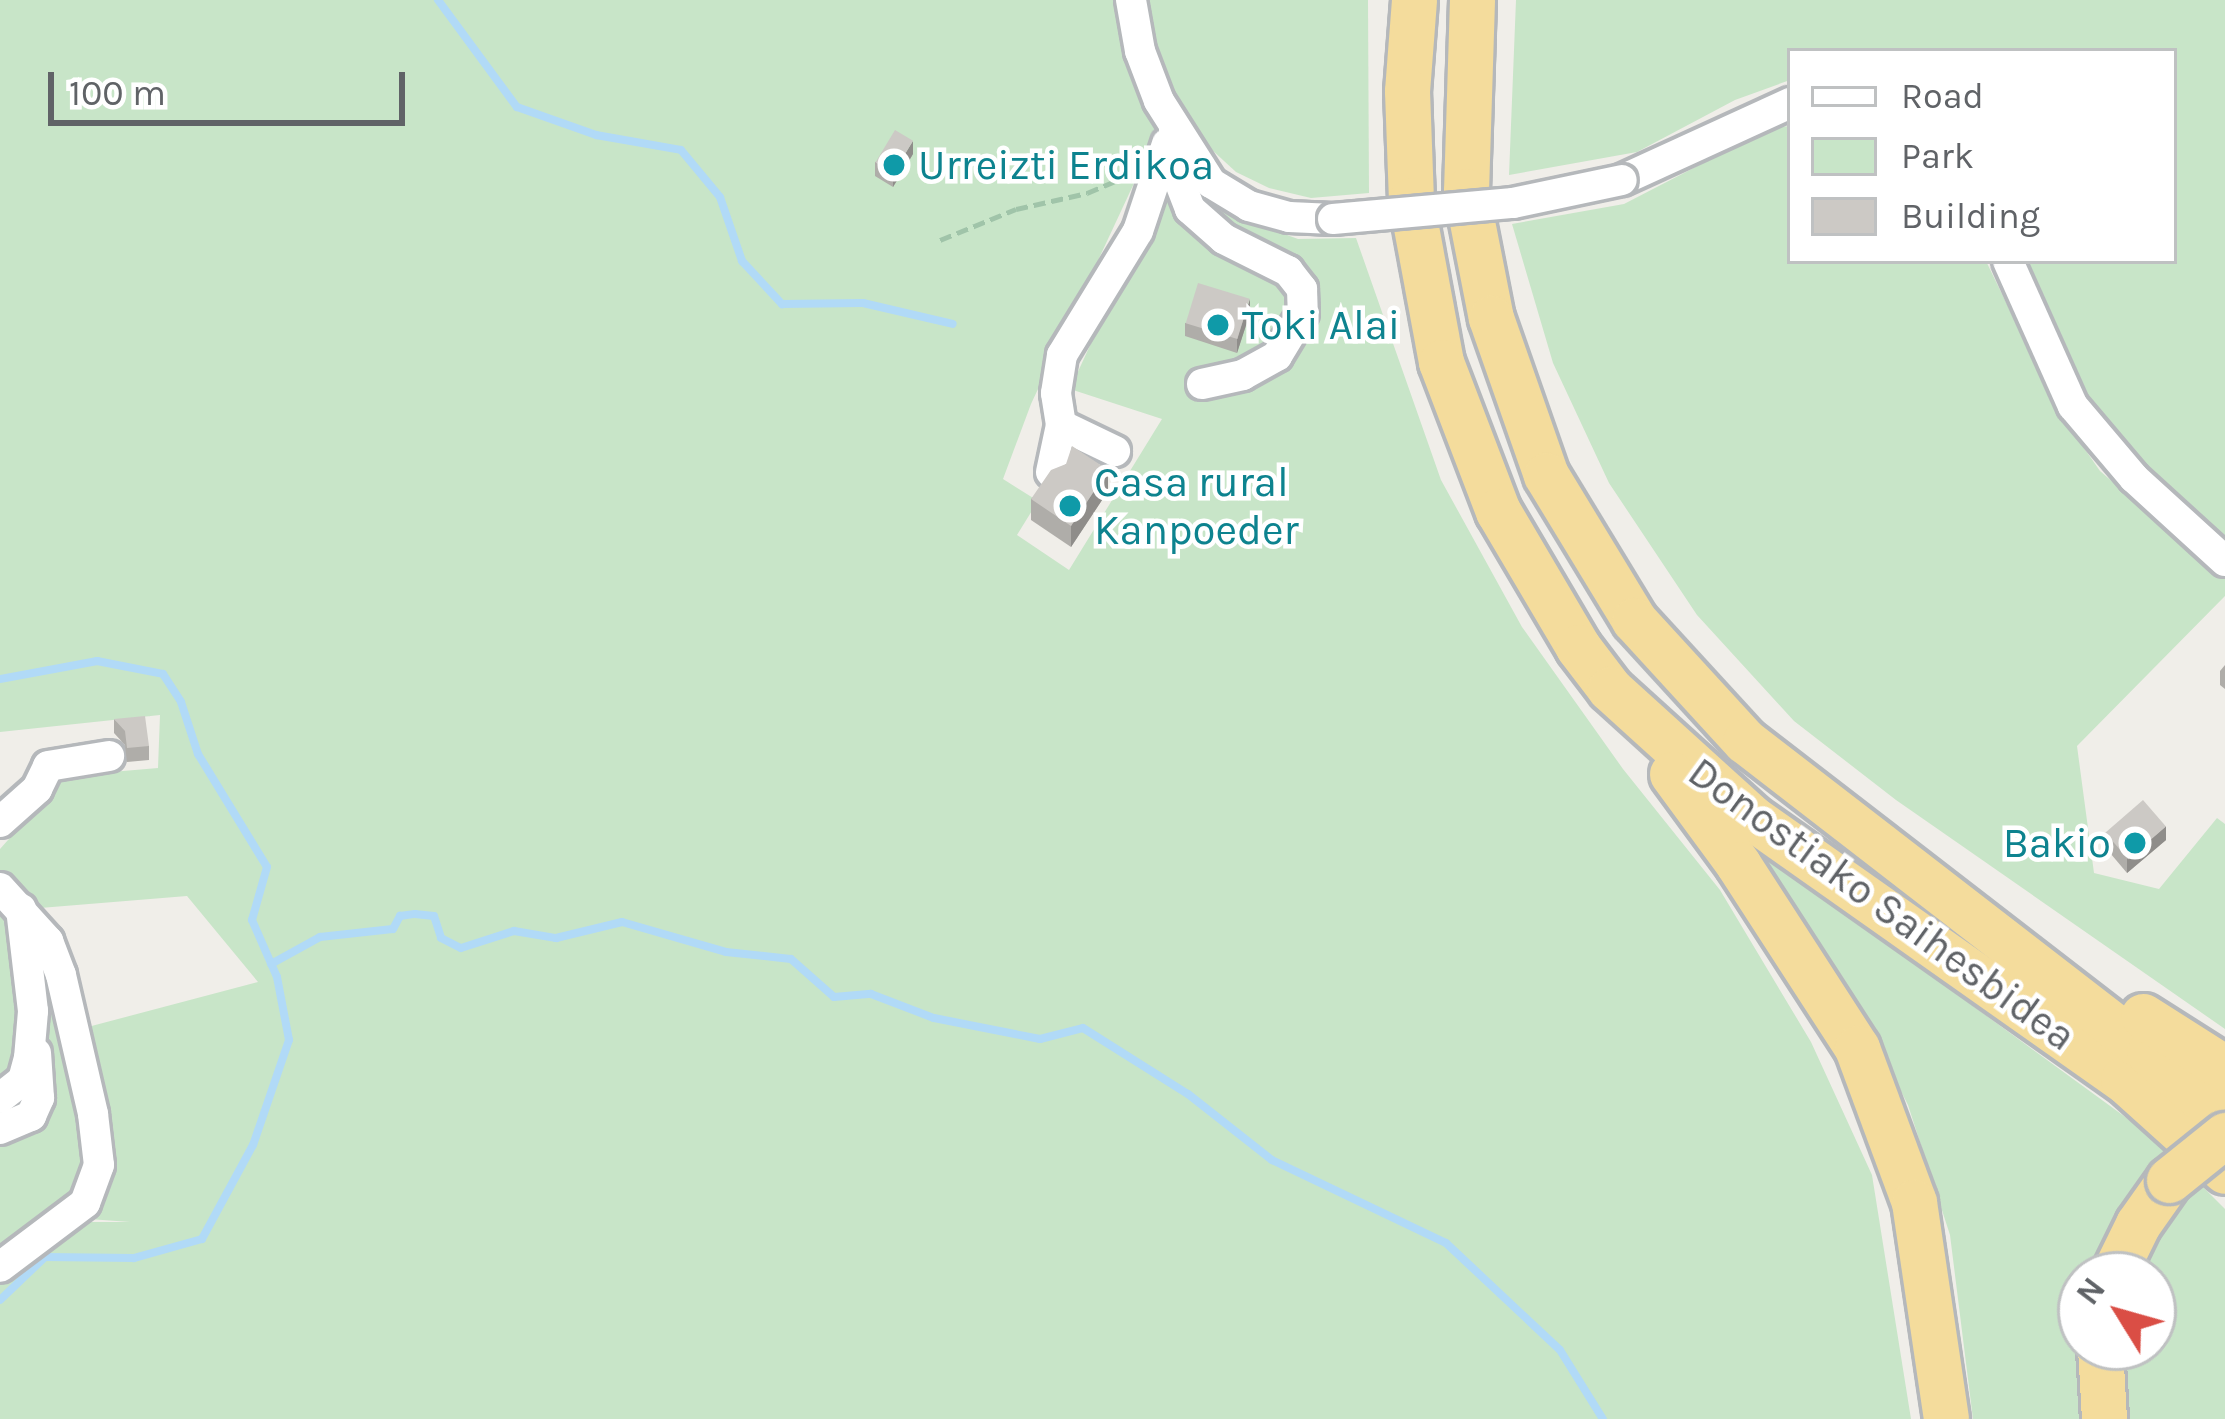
<!DOCTYPE html>
<style>
body{margin:0}
#map{position:relative;width:2225px;height:1419px;overflow:hidden;background:#f0eee9;font-family:Karla,sans-serif}
div>[style]{position:absolute}
.green>*{inset:0;background:#c8e5c8}
.stream>*{height:8px;margin:-4px;padding:0 4px;transform-origin:4px;border-radius:4px;background:#b1daf7}
.path>*{height:4.5px;margin-top:-2.25px;transform-origin:0;background:repeating-linear-gradient(90deg,#a0c4a9 0 12px,transparent 0 18px)}
.roads{filter:drop-shadow(3px 0 #b5b8bb) drop-shadow(-3px 0 #b5b8bb) drop-shadow(0 3px #b5b8bb) drop-shadow(0 -3px #b5b8bb)}
.minor>*{height:30px;margin:-15px;padding:0 15px;transform-origin:15px;border-radius:15px;background:#fff}
.highway>*{height:45px;margin:-22.5px;padding:0 22.5px;transform-origin:22.5px;border-radius:22.5px;background:#f4dc9c}
.bridges{filter:drop-shadow(3px 0 #b5b8bb) drop-shadow(-3px 0 #b5b8bb) drop-shadow(0 3px #b5b8bb) drop-shadow(0 -3px #b5b8bb)}
.minor-bridge>*{height:30px;margin:-15px;padding:0 15px;transform-origin:15px;border-radius:15px;background:#fff}
.highway-bridge>*{height:45px;margin:-22.5px;padding:0 22.5px;transform-origin:22.5px;border-radius:22.5px;background:#f4dc9c}
.wall>*{inset:0;background:#afada9}
.shaded-wall>*{inset:0;background:#8f8d8a}
.building>*{inset:0;background:#ccc9c5;transform-origin:0 0}
.dots>*{width:33px;height:33px;translate:-50% -50%;box-sizing:border-box;border:6px solid #fff;border-radius:50%}
span{translate:-50% -50%;white-space:nowrap;text-align:center;line-height:1.15;-webkit-text-stroke:9px #fff;paint-order:stroke}
.culture-label{font-size:42px;color:#0d838f}
.left{translate:0 -50%;text-align:left}
.right{translate:-100% -50%;text-align:right}
.street-label{font-size:42px;color:#606367}
.legend{position:absolute;left:1787px;top:48px;width:390px;height:216px;box-sizing:border-box;background:#fff;border:3px solid #bfc1c2;margin:0;padding:15px 21px;list-style:none;font-size:36px;color:#606367}
.legend li{display:flex;align-items:center;gap:24px;height:60px}
.legend b{width:60px;border:3px solid #bfc1c2}
.north{position:absolute;left:2057px;top:1251px;width:120px;height:120px;box-sizing:border-box;background:#fff;border:3px solid #bfc1c2;border-radius:50%;rotate:307deg;font-size:33px;font-weight:700;line-height:48px;text-align:center;color:#606367}
.north::after{content:'';display:block;margin:auto;width:42px;height:54px;background:#da4e45;clip-path:polygon(50% 0,100% 100%,50% 72%,0 100%)}
.scale{position:absolute;left:48px;top:72px;width:357px;height:54px;box-sizing:border-box;border:6px solid #606367;border-top:0;padding-left:15px;font-size:36px;line-height:42px;white-space:nowrap;color:#606367;-webkit-text-stroke:9px #fff;paint-order:stroke}
</style>
<div id="map">
<div class="green">
<div style="clip-path:polygon(evenodd,0 0,1119px 0,1122px 37px,1157px 134px,1031px 404px,1003px 479px,1038px 501px,1017px 535px,1069px 570px,1162px 419px,1070px 389px,1166px 180px,1197px 239px,1207px 206px,1298px 239px,1356px 238px,1441px 480px,1522px 627px,1623px 769px,1720px 890px,1811px 1042px,1872px 1175px,1911px 1419px,0 1419px,0 1284px,87px 1222px,130px 1222px,48px 1216px,0 1251px,0 849px,65px 776px,158px 768px,160px 715px,0 732px,0 0,187px 896px,258px 982px,84px 1028px,113px 1137px,85px 1143px,40px 908px,187px 896px)"></div>
<div style="clip-path:polygon(1142px 0,1368px 0,1369px 193px,1311px 198px,1269px 188px,1236px 172px,1199px 138px,1168px 95px,1150px 46px)"></div>
<div style="clip-path:polygon(1516px 0,2225px 0,2225px 546px,2121px 454px,2080px 389px,2022px 261px,2174px 261px,2174px 51px,1790px 51px,1790px 80px,1735px 100px,1637px 152px,1509px 175px)"></div>
<div style="clip-path:polygon(1790px 126px,1790px 261px,1986px 261px,2059px 412px,2100px 471px,2225px 579px,2225px 596px,2077px 746px,2094px 873px,2159px 889px,2217px 818px,2225px 824px,2225px 1029px,1896px 800px,1794px 721px,1697px 615px,1609px 483px,1553px 363px,1512px 224px,1624px 204px,1771px 128px)"></div>
<div style="clip-path:polygon(evenodd,1751px 844px,2154px 1138px,2225px 1209px,2225px 1419px,1973px 1419px,1950px 1235px,1908px 1105px,1845px 981px,1751px 844px,2081px 1275px,2153px 1275px,2153px 1347px,2081px 1347px,2081px 1275px)"></div>
</div>
<div class="stream">
<div style="left:438px;top:0;width:133px;rotate:53.6deg"></div>
<div style="left:517px;top:107px;width:84px;rotate:19.5deg"></div>
<div style="left:596px;top:135px;width:86px;rotate:10deg"></div>
<div style="left:681px;top:150px;width:61px;rotate:50.3deg"></div>
<div style="left:720px;top:197px;width:68px;rotate:71deg"></div>
<div style="left:742px;top:261px;width:59px;rotate:47.1deg"></div>
<div style="left:782px;top:304px;width:81px;rotate:-0.7deg"></div>
<div style="left:863px;top:303px;width:92px;rotate:13.1deg"></div>
<div style="left:0;top:679px;width:99px;rotate:-10.5deg"></div>
<div style="left:97px;top:661px;width:67px;rotate:11.1deg"></div>
<div style="left:163px;top:674px;width:33px;rotate:57deg"></div>
<div style="left:181px;top:702px;width:55px;rotate:71.9deg"></div>
<div style="left:198px;top:754px;width:132px;rotate:58.6deg"></div>
<div style="left:267px;top:867px;width:55px;rotate:105.8deg"></div>
<div style="left:252px;top:920px;width:62px;rotate:66.3deg"></div>
<div style="left:277px;top:977px;width:64px;rotate:79.2deg"></div>
<div style="left:289px;top:1040px;width:111px;rotate:108.9deg"></div>
<div style="left:253px;top:1145px;width:107px;rotate:118.5deg"></div>
<div style="left:202px;top:1239px;width:71px;rotate:164.4deg"></div>
<div style="left:134px;top:1258px;width:89px;rotate:-179.4deg"></div>
<div style="left:45px;top:1257px;width:62px;rotate:136.3deg"></div>
<div style="left:271px;top:964px;width:56px;rotate:-28.9deg"></div>
<div style="left:320px;top:937px;width:73px;rotate:-6.3deg"></div>
<div style="left:393px;top:929px;width:15px;rotate:-62deg"></div>
<div style="left:400px;top:916px;width:15px;rotate:-8deg"></div>
<div style="left:415px;top:914px;width:19px;rotate:6deg"></div>
<div style="left:434px;top:916px;width:23px;rotate:72deg"></div>
<div style="left:441px;top:938px;width:22px;rotate:27deg"></div>
<div style="left:461px;top:948px;width:56px;rotate:-17.8deg"></div>
<div style="left:514px;top:931px;width:43px;rotate:9.5deg"></div>
<div style="left:556px;top:938px;width:68px;rotate:-13.6deg"></div>
<div style="left:622px;top:922px;width:108px;rotate:16.1deg"></div>
<div style="left:726px;top:952px;width:65px;rotate:6.1deg"></div>
<div style="left:791px;top:959px;width:57px;rotate:41.5deg"></div>
<div style="left:834px;top:997px;width:37px;rotate:-5deg"></div>
<div style="left:871px;top:994px;width:67px;rotate:20.9deg"></div>
<div style="left:934px;top:1018px;width:108px;rotate:11.2deg"></div>
<div style="left:1040px;top:1039px;width:44px;rotate:-14.3deg"></div>
<div style="left:1083px;top:1028px;width:124px;rotate:32.2deg"></div>
<div style="left:1188px;top:1094px;width:107px;rotate:38.2deg"></div>
<div style="left:1272px;top:1160px;width:193px;rotate:25.5deg"></div>
<div style="left:1446px;top:1243px;width:156px;rotate:43.2deg"></div>
<div style="left:1560px;top:1350px;width:81px;rotate:58.1deg"></div>
</div>
<div class="path">
<div style="left:940px;top:240px;width:82px;rotate:-22.2deg"></div>
<div style="left:1016px;top:209px;width:73px;rotate:-12.7deg"></div>
<div style="left:1087px;top:193px;width:43px;rotate:-23deg"></div>
</div>
<div class="roads">
<div class="minor">
<div style="left:1131px;top:0;width:52px;rotate:80deg"></div>
<div style="left:1140px;top:51px;width:53px;rotate:69.2deg"></div>
<div style="left:1159px;top:101px;width:97px;rotate:57.6deg"></div>
<div style="left:1211px;top:183px;width:44px;rotate:31.2deg"></div>
<div style="left:1249px;top:206px;width:41px;rotate:15.4deg"></div>
<div style="left:1289px;top:217px;width:44px;rotate:2.6deg"></div>
<div style="left:1174px;top:128px;width:42px;rotate:88.6deg"></div>
<div style="left:1175px;top:170px;width:42px;rotate:69deg"></div>
<div style="left:1190px;top:209px;width:45px;rotate:41.4deg"></div>
<div style="left:1224px;top:239px;width:72px;rotate:26.6deg"></div>
<div style="left:1288px;top:271px;width:23px;rotate:52deg"></div>
<div style="left:1302px;top:289px;width:24px;rotate:88deg"></div>
<div style="left:1303px;top:313px;width:50px;rotate:121.2deg"></div>
<div style="left:1277px;top:356px;width:39px;rotate:151deg"></div>
<div style="left:1243px;top:375px;width:42px;rotate:167.6deg"></div>
<div style="left:1622px;top:180px;width:185px;rotate:-24.6deg"></div>
<div style="left:2008px;top:261px;width:159px;rotate:65.9deg"></div>
<div style="left:2073px;top:406px;width:94px;rotate:49.7deg"></div>
<div style="left:2134px;top:478px;width:123px;rotate:42.4deg"></div>
<div style="left:1061px;top:425px;width:60px;rotate:25.7deg"></div>
<div style="left:1051px;top:472px;width:48px;rotate:-78deg"></div>
<div style="left:1061px;top:425px;width:32px;rotate:-99deg"></div>
<div style="left:1056px;top:393px;width:38px;rotate:-81deg"></div>
<div style="left:1062px;top:355px;width:145px;rotate:-58.5deg"></div>
<div style="left:1138px;top:231px;width:92px;rotate:-71.6deg"></div>
<div style="left:0;top:822px;width:50px;rotate:-41.7deg"></div>
<div style="left:37px;top:789px;width:25px;rotate:-64deg"></div>
<div style="left:48px;top:766px;width:62px;rotate:-9.3deg"></div>
<div style="left:0;top:888px;width:72px;rotate:47.8deg"></div>
<div style="left:48px;top:941px;width:36px;rotate:69deg"></div>
<div style="left:61px;top:975px;width:143px;rotate:77deg"></div>
<div style="left:93px;top:1114px;width:51px;rotate:83.3deg"></div>
<div style="left:99px;top:1165px;width:40px;rotate:110.2deg"></div>
<div style="left:85px;top:1203px;width:106px;rotate:143deg"></div>
<div style="left:0;top:1098px;width:29px;rotate:-38deg"></div>
<div style="left:23px;top:1080px;width:23px;rotate:-75deg"></div>
<div style="left:29px;top:1058px;width:47px;rotate:-85.1deg"></div>
<div style="left:33px;top:1011px;width:103px;rotate:-96.7deg"></div>
<div style="left:0;top:1129px;width:34px;rotate:-23deg"></div>
<div style="left:31px;top:1116px;width:20px;rotate:-66deg"></div>
<div style="left:39px;top:1098px;width:45px;rotate:-93.8deg"></div>
</div>
<div class="highway">
<div style="left:1414px;top:0;width:91px;rotate:94.4deg"></div>
<div style="left:1407px;top:91px;width:109px;rotate:87.9deg"></div>
<div style="left:1411px;top:200px;width:165px;rotate:79.5deg"></div>
<div style="left:1441px;top:362px;width:160px;rotate:69.1deg"></div>
<div style="left:1498px;top:511px;width:158px;rotate:59.5deg"></div>
<div style="left:1578px;top:647px;width:53px;rotate:52.7deg"></div>
<div style="left:1610px;top:689px;width:190px;rotate:42.2deg"></div>
<div style="left:1751px;top:817px;width:455px;rotate:35.2deg"></div>
<div style="left:2123px;top:1079px;width:137px;rotate:42deg"></div>
<div style="left:1472px;top:0;width:191px;rotate:91.8deg"></div>
<div style="left:1466px;top:191px;width:129px;rotate:78.9deg"></div>
<div style="left:1491px;top:318px;width:166px;rotate:70.7deg"></div>
<div style="left:1546px;top:475px;width:170px;rotate:58.7deg"></div>
<div style="left:1634px;top:620px;width:164px;rotate:47.5deg"></div>
<div style="left:1745px;top:741px;width:510px;rotate:37.68deg"></div>
<div style="left:2149px;top:1053px;width:101px;rotate:41deg"></div>
<div style="left:1672px;top:774px;width:112px;rotate:53.7deg"></div>
<div style="left:1738px;top:864px;width:219px;rotate:57.1deg"></div>
<div style="left:1857px;top:1048px;width:164px;rotate:69.7deg"></div>
<div style="left:1914px;top:1202px;width:219px;rotate:81.6deg"></div>
<div style="left:2143px;top:1016px;width:97px;rotate:32.4deg"></div>
<div style="left:2113px;top:1275px;width:57px;rotate:-63.9deg"></div>
<div style="left:2138px;top:1224px;width:54px;rotate:-54.8deg"></div>
<div style="left:2100px;top:1347px;width:72px;rotate:86.8deg"></div>
</div>
</div>
<div class="bridges">
<div class="minor-bridge">
<div style="left:1333px;top:219px;width:181px;rotate:-5.1deg"></div>
<div style="left:1513px;top:203px;width:111px;rotate:-11.9deg"></div>
</div>
<div class="highway-bridge">
<div style="left:2169px;top:1180px;width:72px;rotate:-38.8deg"></div>
</div>
</div>
<div class="wall">
<div style="clip-path:polygon(913px 154px,893px 187px,875px 176px,875px 162px)"></div>
<div style="clip-path:polygon(1250px 313px,1237px 353px,1185px 336px,1185px 323px)"></div>
<div style="clip-path:polygon(1066px 464px,1108px 491px,1071px 547px,1031px 520px,1031px 499px)"></div>
<div style="clip-path:polygon(2225px 665px,2225px 689px,2220px 685px,2220px 671px)"></div>
<div style="clip-path:polygon(114px 719px,149px 746px,149px 760px,127px 762px,125px 745px,114px 733px)"></div>
<div style="clip-path:polygon(2105px 833px,2166px 840px,2127px 873px,2105px 847px)"></div>
</div>
<div class="shaded-wall">
<div style="clip-path:polygon(913px 141px,913px 154px,893px 187px,893px 173px)"></div>
<div style="clip-path:polygon(1250px 299px,1250px 313px,1237px 353px,1237px 339px)"></div>
<div style="clip-path:polygon(1108px 470px,1108px 491px,1071px 547px,1071px 526px)"></div>
<div style="clip-path:polygon(2166px 826px,2166px 840px,2127px 873px,2127px 859px)"></div>
</div>
<div class="building">
<div style="left:895px;top:130px;width:21px;height:38px;rotate:31deg"></div>
<div style="left:1198px;top:283px;width:54px;height:42px;rotate:17deg"></div>
<div style="clip-path:polygon(1072px 446px,1108px 470px,1071px 526px,1031px 499px,1051px 470px,1066px 464px)"></div>
<div style="clip-path:polygon(145px 716px,149px 746px,127px 748px,125px 731px,114px 719px)"></div>
<div style="left:2143px;top:800px;width:35px;height:50px;rotate:49deg"></div>
</div>
<div class="dots">
<div style="left:894px;top:165px;background:#0f9aa8"></div>
<div style="left:1218px;top:325px;background:#0f9aa8"></div>
<div style="left:1070px;top:506px;background:#0f9aa8"></div>
<div style="left:2135px;top:843px;background:#0f9aa8"></div>
</div>
<div class="culture-label">
<span class="left" style="left:918px;top:165px">Urreizti Erdikoa</span>
<span class="left" style="left:1242px;top:325px">Toki Alai</span>
<span class="left" style="left:1094px;top:506px">Casa rural<br>Kanpoeder</span>
<span class="right" style="left:2111px;top:843px">Bakio</span>
</div>
<div class="street-label">
<span style="left:1882px;top:904px;rotate:36deg">Donostiako Saihesbidea</span>
</div>
<ul class="legend">
<li><b style="height:15px;background:#fff"></b>Road</li>
<li><b style="height:33px;background:#c8e5c8"></b>Park</li>
<li><b style="height:33px;background:#ccc9c5"></b>Building</li>
</ul>
<div class="north">N</div>
<div class="scale">100 m</div>
</div>
